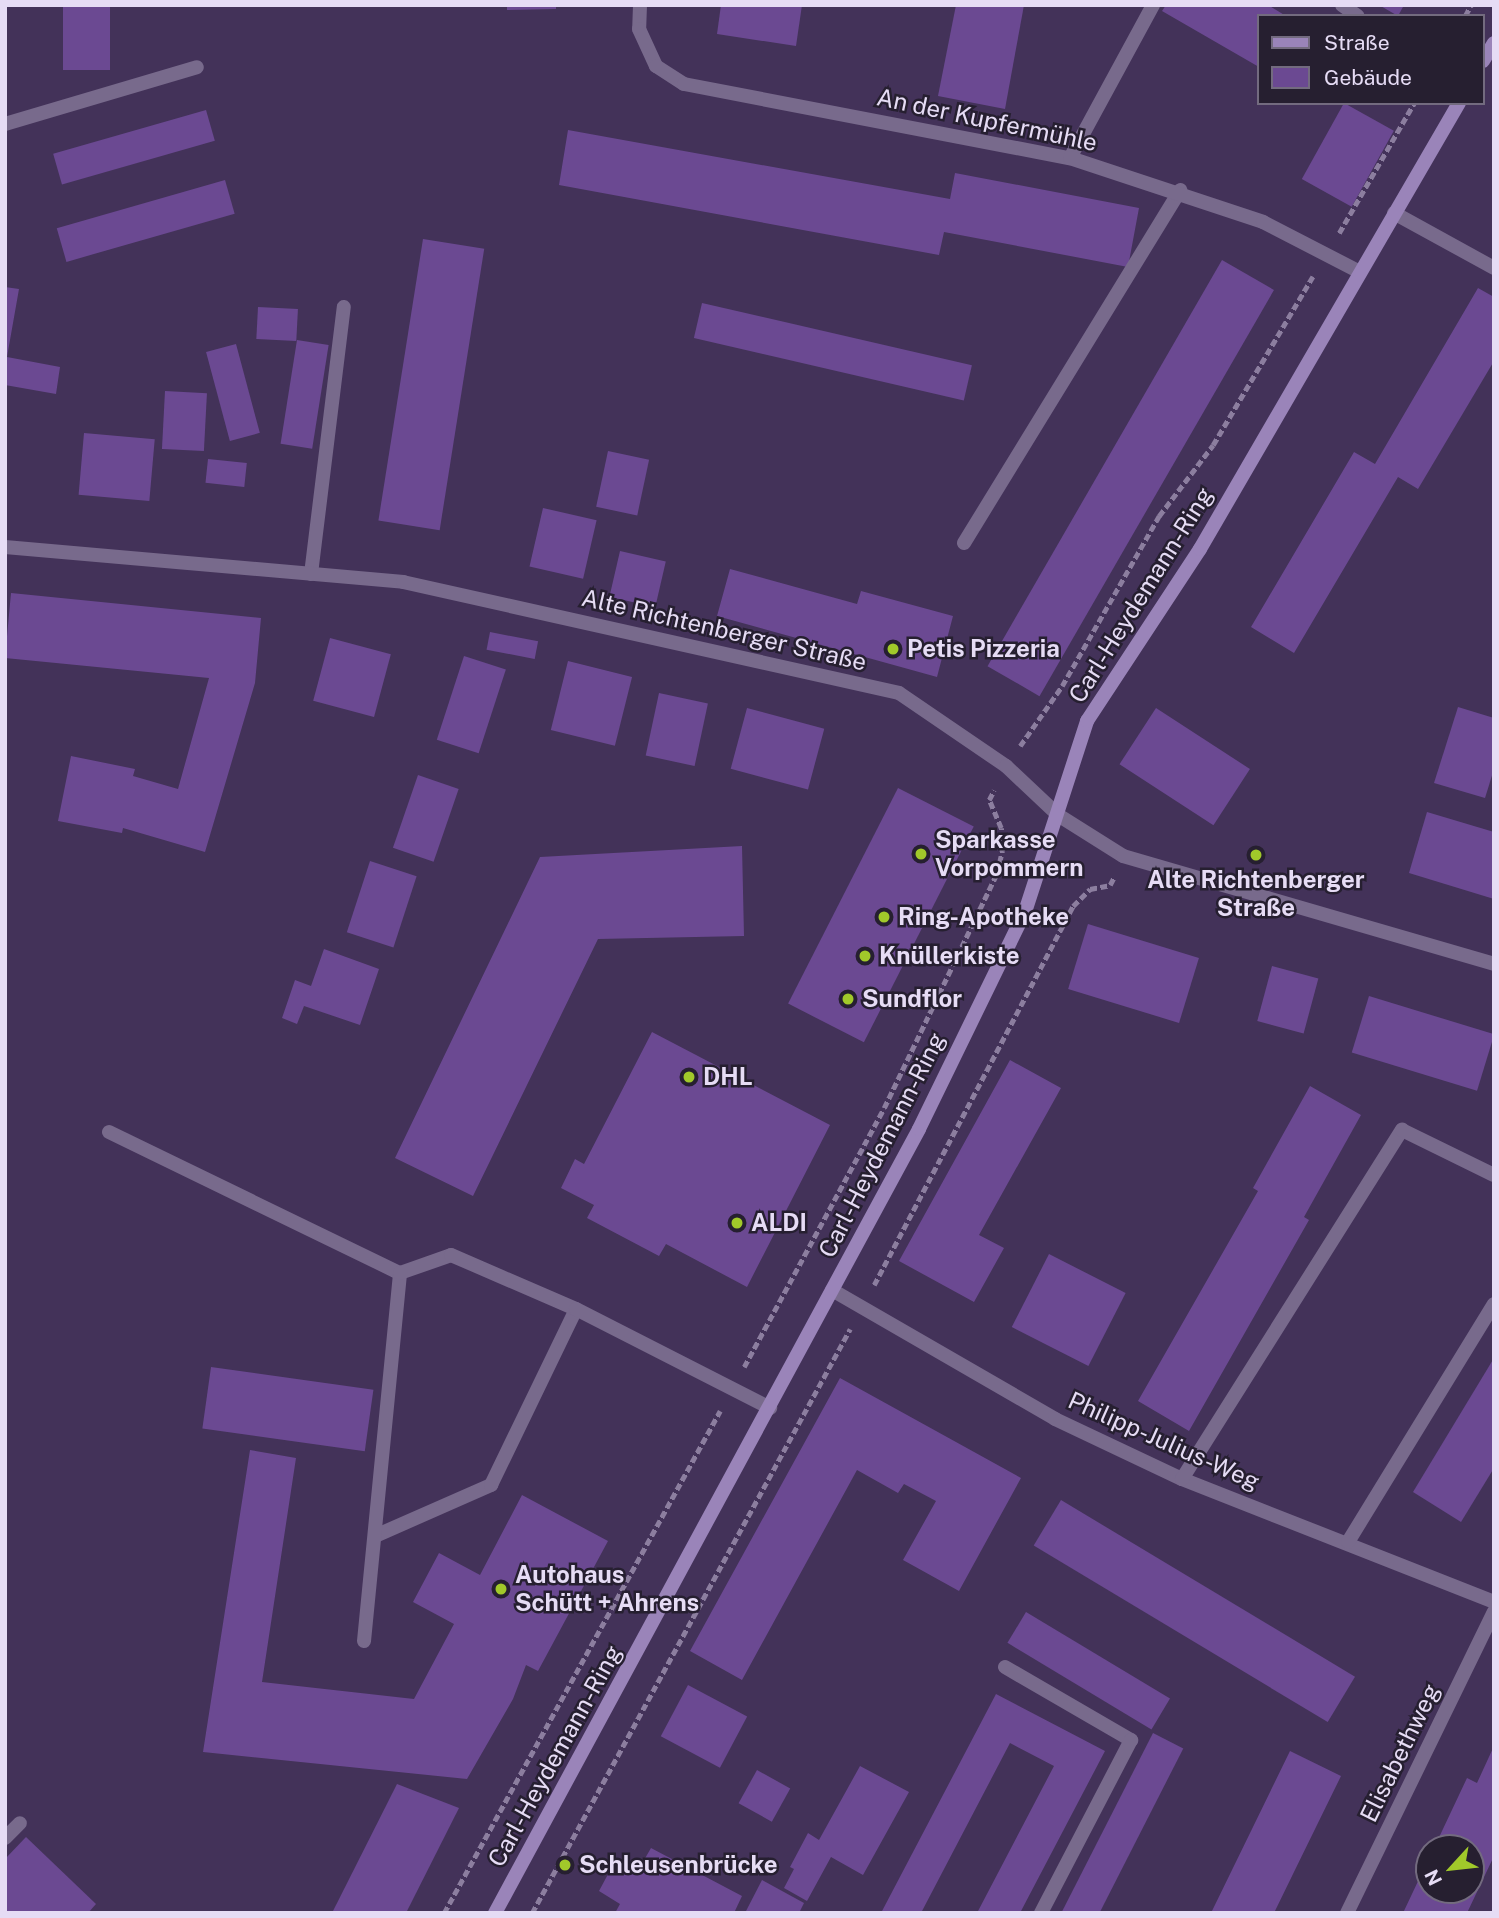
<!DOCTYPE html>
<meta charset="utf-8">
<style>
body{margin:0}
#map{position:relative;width:1499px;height:1918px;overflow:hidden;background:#433259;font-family:"Public Sans",sans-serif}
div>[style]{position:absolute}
.building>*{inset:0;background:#6b4992;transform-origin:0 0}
.path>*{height:4.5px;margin-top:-2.25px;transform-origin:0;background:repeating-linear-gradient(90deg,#8c7e9f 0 7px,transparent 0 10.5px)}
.lane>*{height:14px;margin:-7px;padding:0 7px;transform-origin:7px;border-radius:7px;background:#786a8c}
.street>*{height:14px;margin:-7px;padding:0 7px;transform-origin:7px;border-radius:7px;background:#786a8c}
.secondary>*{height:14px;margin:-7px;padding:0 7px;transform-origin:7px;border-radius:7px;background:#9a84b9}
.dots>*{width:19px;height:19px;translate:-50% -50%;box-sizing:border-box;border:4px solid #261f30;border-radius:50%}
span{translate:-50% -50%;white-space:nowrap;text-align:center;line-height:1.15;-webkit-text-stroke:5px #261f30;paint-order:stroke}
.street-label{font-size:24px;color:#e6dcf5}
.poi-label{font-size:24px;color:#e6dcf5;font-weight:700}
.left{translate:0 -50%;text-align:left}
.frame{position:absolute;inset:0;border:7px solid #e6dcf5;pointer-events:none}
.legend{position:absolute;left:1257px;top:14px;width:228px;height:91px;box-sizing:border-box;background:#261f30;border:2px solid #736b7f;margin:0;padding:9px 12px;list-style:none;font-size:21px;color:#e6dcf5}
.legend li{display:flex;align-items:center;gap:14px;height:35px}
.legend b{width:35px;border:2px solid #736b7f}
.north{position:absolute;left:1415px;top:1834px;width:70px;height:70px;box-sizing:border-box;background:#261f30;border:2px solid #736b7f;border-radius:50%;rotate:243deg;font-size:19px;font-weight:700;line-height:28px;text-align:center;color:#e6dcf5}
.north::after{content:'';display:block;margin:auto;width:24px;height:32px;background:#a1c92a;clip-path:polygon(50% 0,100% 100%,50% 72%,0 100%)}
</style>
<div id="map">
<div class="building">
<div style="left:63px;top:5px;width:47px;height:65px"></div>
<div style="clip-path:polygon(507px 5px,556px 5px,556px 9px,507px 10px)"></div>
<div style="clip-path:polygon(721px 5px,802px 5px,796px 46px,717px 34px)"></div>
<div style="clip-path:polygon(956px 5px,1024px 5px,1005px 109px,938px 96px)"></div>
<div style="clip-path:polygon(1166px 5px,1268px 5px,1286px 16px,1259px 16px,1259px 67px,1162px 11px)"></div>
<div style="clip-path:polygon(1379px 5px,1404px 5px,1398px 16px)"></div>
<div style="left:1344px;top:103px;width:57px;height:87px;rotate:29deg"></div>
<div style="left:206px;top:110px;width:32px;height:159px;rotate:74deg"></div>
<div style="clip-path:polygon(568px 130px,950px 199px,955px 173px,1139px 208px,1128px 267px,944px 232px,939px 255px,559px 185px)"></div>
<div style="left:225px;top:180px;width:35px;height:175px;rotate:74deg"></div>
<div style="left:423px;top:239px;width:62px;height:285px;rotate:9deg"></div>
<div style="left:1222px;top:260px;width:60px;height:469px;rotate:30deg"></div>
<div style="clip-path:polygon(5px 287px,19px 289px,7px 357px,60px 367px,56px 394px,5px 385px)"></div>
<div style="clip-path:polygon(1478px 288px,1494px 297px,1494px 361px,1418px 489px,1398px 477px,1294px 653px,1251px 627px,1354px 452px,1375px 464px)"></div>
<div style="left:702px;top:303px;width:277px;height:36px;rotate:13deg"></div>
<div style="left:258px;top:307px;width:40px;height:32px;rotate:3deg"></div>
<div style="left:297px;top:340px;width:32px;height:105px;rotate:9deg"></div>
<div style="left:236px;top:344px;width:92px;height:31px;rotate:75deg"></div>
<div style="left:165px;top:391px;width:42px;height:58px;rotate:3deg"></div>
<div style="left:84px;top:433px;width:71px;height:62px;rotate:5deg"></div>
<div style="left:608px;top:451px;width:42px;height:57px;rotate:12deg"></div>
<div style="left:208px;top:459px;width:39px;height:24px;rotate:6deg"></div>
<div style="left:543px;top:508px;width:55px;height:60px;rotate:13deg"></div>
<div style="left:620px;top:551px;width:47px;height:47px;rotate:13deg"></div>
<div style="clip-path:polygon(730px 569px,857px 604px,861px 591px,953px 616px,937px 677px,717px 616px)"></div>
<div style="clip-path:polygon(11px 593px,261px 618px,255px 683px,205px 852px,123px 828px,122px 833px,58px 821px,71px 756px,135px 769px,133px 776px,178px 789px,209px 678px,5px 658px)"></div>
<div style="left:490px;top:632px;width:49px;height:18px;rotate:11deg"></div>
<div style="left:330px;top:638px;width:63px;height:65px;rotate:15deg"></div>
<div style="left:464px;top:656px;width:44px;height:88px;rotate:18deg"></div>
<div style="left:568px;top:661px;width:66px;height:71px;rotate:14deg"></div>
<div style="left:659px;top:693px;width:50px;height:64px;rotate:12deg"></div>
<div style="clip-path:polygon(1458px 707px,1494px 718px,1494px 769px,1485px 798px,1434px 783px)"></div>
<div style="left:747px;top:708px;width:80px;height:63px;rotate:15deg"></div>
<div style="left:1156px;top:708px;width:112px;height:67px;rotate:33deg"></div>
<div style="left:418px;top:775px;width:43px;height:77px;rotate:19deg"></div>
<div style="left:898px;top:788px;width:85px;height:242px;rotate:27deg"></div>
<div style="clip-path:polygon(1427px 812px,1494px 832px,1494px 899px,1409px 873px)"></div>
<div style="clip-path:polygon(742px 846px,744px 936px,598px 939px,473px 1196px,395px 1158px,540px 857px)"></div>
<div style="left:370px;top:861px;width:49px;height:75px;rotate:18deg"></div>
<div style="left:1088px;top:924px;width:116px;height:68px;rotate:17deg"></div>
<div style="clip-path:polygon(324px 949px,379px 969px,360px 1025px,304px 1006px,297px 1024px,282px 1018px,295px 980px,311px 986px)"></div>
<div style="left:1272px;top:966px;width:48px;height:57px;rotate:15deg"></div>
<div style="left:1369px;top:996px;width:131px;height:59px;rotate:17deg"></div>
<div style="clip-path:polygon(652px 1032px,830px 1125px,747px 1287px,666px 1244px,659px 1256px,587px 1218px,594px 1205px,561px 1188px,575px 1159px,584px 1164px)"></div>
<div style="clip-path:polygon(1010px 1060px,1061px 1088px,979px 1235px,1004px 1248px,974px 1302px,899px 1261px)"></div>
<div style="clip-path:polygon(1310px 1086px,1361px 1115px,1304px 1217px,1309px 1220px,1189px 1431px,1138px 1401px,1258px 1191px,1253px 1188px)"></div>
<div style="left:1049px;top:1254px;width:86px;height:82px;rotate:27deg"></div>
<div style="clip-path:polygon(1494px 1358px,1494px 1468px,1461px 1522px,1413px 1492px)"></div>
<div style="left:211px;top:1367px;width:164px;height:62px;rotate:8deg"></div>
<div style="clip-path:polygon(840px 1378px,1021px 1478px,959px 1591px,903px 1560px,936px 1501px,904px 1484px,898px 1493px,857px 1470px,742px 1680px,690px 1651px)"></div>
<div style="clip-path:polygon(250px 1450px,296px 1458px,262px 1682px,414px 1699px,454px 1624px,413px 1602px,439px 1553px,480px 1575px,522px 1495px,608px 1541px,538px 1671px,526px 1665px,513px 1699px,467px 1779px,203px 1752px)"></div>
<div style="left:1061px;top:1500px;width:343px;height:53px;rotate:31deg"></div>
<div style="left:1026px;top:1612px;width:168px;height:36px;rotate:31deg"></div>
<div style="left:688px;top:1685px;width:67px;height:58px;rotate:28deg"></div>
<div style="clip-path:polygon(996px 1694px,1105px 1751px,1020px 1913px,977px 1913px,1054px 1766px,1010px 1743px,921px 1913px,881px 1913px)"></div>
<div style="left:1153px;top:1733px;width:34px;height:202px;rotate:27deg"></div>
<div style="clip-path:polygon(1494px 1746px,1494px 1856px,1467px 1913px,1403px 1913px,1429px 1858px,1429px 1890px,1471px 1890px,1471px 1848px,1434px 1848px,1467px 1778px,1477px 1783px)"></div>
<div style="clip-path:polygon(1290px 1751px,1341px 1776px,1293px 1874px,1274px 1913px,1211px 1913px)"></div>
<div style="clip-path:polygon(860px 1766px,909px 1792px,863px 1875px,831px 1857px,807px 1901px,784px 1888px,794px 1869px,790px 1867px,808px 1833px,819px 1840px)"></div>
<div style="left:757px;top:1770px;width:38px;height:38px;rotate:29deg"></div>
<div style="clip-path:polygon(397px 1784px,459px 1808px,406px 1913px,332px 1913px)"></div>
<div style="clip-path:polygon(26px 1837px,96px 1904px,88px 1913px,5px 1913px,5px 1859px)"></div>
<div style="clip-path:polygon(651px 1848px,742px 1896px,734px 1913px,615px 1913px,620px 1904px,599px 1891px,614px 1863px,636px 1874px)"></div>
<div style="clip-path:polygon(762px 1880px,804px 1903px,799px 1913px,745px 1913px)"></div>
</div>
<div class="path">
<div style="left:1465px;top:16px;width:13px;rotate:-61deg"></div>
<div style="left:1339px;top:233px;width:150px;rotate:-60deg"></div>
<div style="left:1020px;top:746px;width:73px;rotate:-55deg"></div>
<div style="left:1062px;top:686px;width:196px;rotate:-60.3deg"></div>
<div style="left:1159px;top:516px;width:89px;rotate:-52.7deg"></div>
<div style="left:1213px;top:445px;width:196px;rotate:-59.4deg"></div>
<div style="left:874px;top:1285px;width:428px;rotate:-62.3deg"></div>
<div style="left:1073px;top:906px;width:24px;rotate:-45deg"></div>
<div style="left:1090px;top:889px;width:20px;rotate:-11deg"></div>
<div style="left:1110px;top:885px;width:9px;rotate:-63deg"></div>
<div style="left:744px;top:1367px;width:294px;rotate:-61.6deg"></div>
<div style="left:884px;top:1108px;width:261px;rotate:-64.3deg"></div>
<div style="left:997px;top:873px;width:23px;rotate:-77deg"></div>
<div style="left:1002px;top:851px;width:23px;rotate:-92deg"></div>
<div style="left:1001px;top:828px;width:30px;rotate:-113deg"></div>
<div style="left:989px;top:800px;width:11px;rotate:-63deg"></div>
<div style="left:444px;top:1913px;width:573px;rotate:-61.2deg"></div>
<div style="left:532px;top:1913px;width:665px;rotate:-61.43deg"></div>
</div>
<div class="lane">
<div style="left:1342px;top:5px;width:19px;rotate:35deg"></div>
<div style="left:5px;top:124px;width:200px;rotate:-16.5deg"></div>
<div style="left:1070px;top:158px;width:174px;rotate:-61.5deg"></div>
<div style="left:1394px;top:213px;width:114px;rotate:28.8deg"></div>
<div style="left:964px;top:543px;width:414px;rotate:-58.5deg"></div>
<div style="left:311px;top:574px;width:269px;rotate:-83deg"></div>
<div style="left:109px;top:1132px;width:323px;rotate:25.9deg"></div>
<div style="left:375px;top:1536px;width:127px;rotate:-23.7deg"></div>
<div style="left:491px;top:1485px;width:195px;rotate:-64.2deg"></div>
<div style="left:364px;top:1641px;width:370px;rotate:-84.4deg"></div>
<div style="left:400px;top:1273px;width:54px;rotate:-19.4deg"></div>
<div style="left:451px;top:1255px;width:136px;rotate:23.4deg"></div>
<div style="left:576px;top:1309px;width:218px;rotate:27deg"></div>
<div style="left:1005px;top:1667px;width:146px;rotate:30.1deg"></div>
<div style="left:1131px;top:1740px;width:195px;rotate:117.5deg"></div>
<div style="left:5px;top:1838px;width:21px;rotate:-45deg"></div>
</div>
<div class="street">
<div style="left:640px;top:5px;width:24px;rotate:92deg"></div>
<div style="left:639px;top:29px;width:41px;rotate:65.3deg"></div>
<div style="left:656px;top:66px;width:33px;rotate:33deg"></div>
<div style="left:684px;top:84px;width:393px;rotate:10.9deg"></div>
<div style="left:1070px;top:158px;width:203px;rotate:18.3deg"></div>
<div style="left:1263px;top:222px;width:109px;rotate:27.3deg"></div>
<div style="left:5px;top:547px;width:400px;rotate:5deg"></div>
<div style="left:403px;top:582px;width:508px;rotate:12.61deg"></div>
<div style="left:899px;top:693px;width:130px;rotate:34.3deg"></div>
<div style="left:1006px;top:766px;width:71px;rotate:43.3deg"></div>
<div style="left:1058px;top:815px;width:77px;rotate:32.2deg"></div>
<div style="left:1123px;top:856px;width:386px;rotate:16.2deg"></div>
<div style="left:832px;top:1290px;width:258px;rotate:30deg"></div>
<div style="left:1055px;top:1419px;width:140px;rotate:25.3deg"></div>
<div style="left:1182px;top:1479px;width:335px;rotate:21.5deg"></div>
<div style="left:1182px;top:1479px;width:413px;rotate:-57.8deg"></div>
<div style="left:1402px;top:1130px;width:102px;rotate:26.1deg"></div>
<div style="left:1348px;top:1542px;width:279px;rotate:-58.5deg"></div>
<div style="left:1347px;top:1913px;width:335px;rotate:-64deg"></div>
</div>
<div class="secondary">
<div style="left:1483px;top:61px;width:21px;rotate:-59deg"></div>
<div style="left:495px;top:1913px;width:891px;rotate:-61.59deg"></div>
<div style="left:919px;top:1129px;width:242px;rotate:-64deg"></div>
<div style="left:1025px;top:912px;width:201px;rotate:-72deg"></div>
<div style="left:1087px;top:721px;width:206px;rotate:-56.7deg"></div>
<div style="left:1200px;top:549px;width:516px;rotate:-59.86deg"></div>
</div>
<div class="dots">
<div style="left:893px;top:649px;background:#a1c92a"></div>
<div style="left:921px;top:854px;background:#a1c92a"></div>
<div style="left:1256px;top:855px;background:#a1c92a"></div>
<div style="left:884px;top:917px;background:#a1c92a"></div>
<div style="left:865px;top:956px;background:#a1c92a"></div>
<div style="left:848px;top:999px;background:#a1c92a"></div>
<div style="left:689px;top:1077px;background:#a1c92a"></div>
<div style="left:737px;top:1223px;background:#a1c92a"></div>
<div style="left:501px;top:1589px;background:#a1c92a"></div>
<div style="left:565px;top:1865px;background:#a1c92a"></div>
</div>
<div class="street-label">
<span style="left:987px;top:120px;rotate:12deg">An der Kupfermühle</span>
<span style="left:1141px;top:595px;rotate:-58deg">Carl-Heydemann-Ring</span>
<span style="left:724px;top:630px;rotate:13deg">Alte Richtenberger Straße</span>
<span style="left:882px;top:1145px;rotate:-63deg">Carl-Heydemann-Ring</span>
<span style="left:1164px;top:1441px;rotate:24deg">Philipp-Julius-Weg</span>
<span style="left:1400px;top:1753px;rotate:-64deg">Elisabethweg</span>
<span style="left:555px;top:1756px;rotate:-61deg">Carl-Heydemann-Ring</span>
</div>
<div class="poi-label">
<span class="left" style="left:907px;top:649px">Petis Pizzeria</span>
<span class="left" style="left:935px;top:854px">Sparkasse<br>Vorpommern</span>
<span style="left:1256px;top:894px">Alte Richtenberger<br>Straße</span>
<span class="left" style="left:898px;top:917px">Ring-Apotheke</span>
<span class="left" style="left:879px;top:956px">Knüllerkiste</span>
<span class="left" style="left:862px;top:999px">Sundflor</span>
<span class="left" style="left:703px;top:1077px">DHL</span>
<span class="left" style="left:751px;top:1223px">ALDI</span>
<span class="left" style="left:515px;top:1589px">Autohaus<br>Schütt + Ahrens</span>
<span class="left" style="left:579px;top:1865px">Schleusenbrücke</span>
</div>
<div class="frame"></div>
<ul class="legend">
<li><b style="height:9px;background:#9a84b9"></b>Straße</li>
<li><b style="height:19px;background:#6b4992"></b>Gebäude</li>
</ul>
<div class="north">N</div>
</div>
